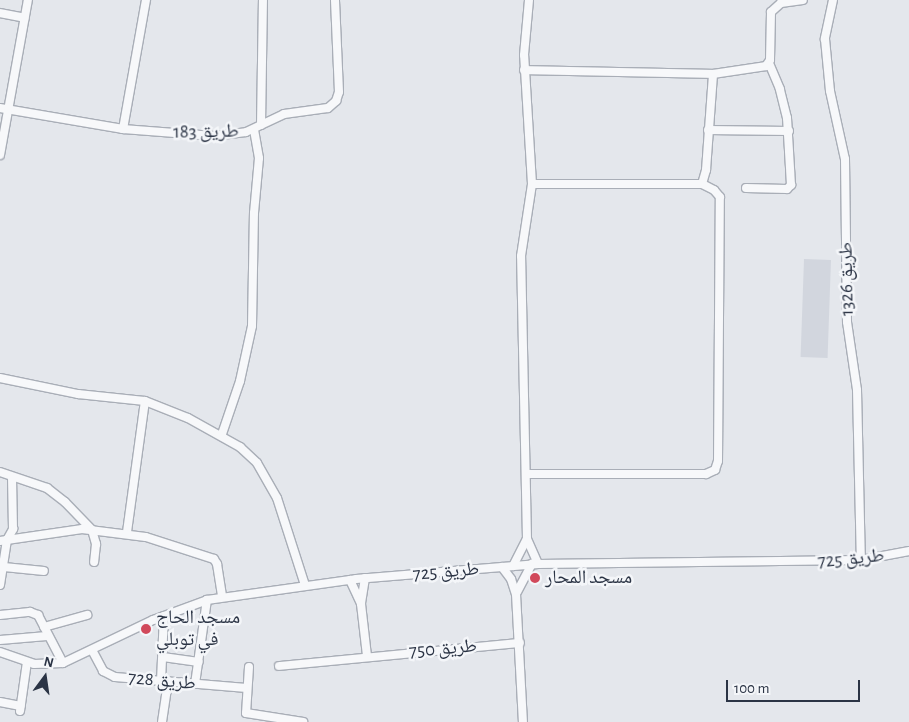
<!DOCTYPE html>
<meta charset="utf-8">
<style>
body{margin:0}
#map{position:relative;width:909px;height:722px;overflow:hidden;background:#e4e7ec;font-family:"Alegreya Sans","Noto Naskh Arabic",sans-serif}
div>[style]{position:absolute}
.built>*{inset:0;background:#d2d6de;transform-origin:0 0}
.roads{filter:drop-shadow(1px 0 #a9aeb7) drop-shadow(-1px 0 #a9aeb7) drop-shadow(0 1px #a9aeb7) drop-shadow(0 -1px #a9aeb7)}
.street>*{height:8px;margin:-4px;padding:0 4px;transform-origin:4px;border-radius:4px;background:#f7f8fa}
.dots>*{width:14px;height:14px;translate:-50% -50%;box-sizing:border-box;border:2px solid #f4f6f9;border-radius:50%}
span{translate:-50% -50%;white-space:nowrap;text-align:center;line-height:1.15;-webkit-text-stroke:5px #f4f6f9;paint-order:stroke}
.street-label{font-size:19px;color:#2b3445}
.poi-label{font-size:19px;color:#2b3445}
.left{translate:0 -50%;text-align:left}
.north{position:absolute;left:20px;top:652px;width:50px;height:50px;-webkit-text-stroke:4px #f4f6f9;paint-order:stroke;rotate:14deg;font-size:14px;font-weight:700;line-height:20px;text-align:center;color:#2b3445}
.north::after{content:'';display:block;margin:auto;width:18px;height:22px;background:#2b3445;clip-path:polygon(50% 0,100% 100%,50% 72%,0 100%)}
.scale{position:absolute;left:726px;top:680px;width:134px;height:22px;box-sizing:border-box;border:2px solid #2b3445;border-top:0;padding-left:6px;font-size:15px;line-height:18px;white-space:nowrap;color:#2b3445;-webkit-text-stroke:4px #f4f6f9;paint-order:stroke}
</style>
<div id="map">
<div class="built">
<div style="left:804px;top:259px;width:27px;height:98px;rotate:2deg"></div>
</div>
<div class="roads">
<div class="street">
<div style="left:833px;top:0;width:40px;rotate:102deg"></div>
<div style="left:825px;top:39px;width:52px;rotate:84.5deg"></div>
<div style="left:830px;top:91px;width:70px;rotate:77.6deg"></div>
<div style="left:845px;top:159px;width:163px;rotate:89.3deg"></div>
<div style="left:847px;top:322px;width:69px;rotate:81.6deg"></div>
<div style="left:857px;top:390px;width:170px;rotate:88.7deg"></div>
<div style="left:0;top:13px;width:25px;rotate:11deg"></div>
<div style="left:524px;top:70px;width:189px;rotate:1.2deg"></div>
<div style="left:0;top:108px;width:125px;rotate:9.7deg"></div>
<div style="left:123px;top:129px;width:91px;rotate:4.4deg"></div>
<div style="left:214px;top:136px;width:32px;rotate:-7deg"></div>
<div style="left:246px;top:132px;width:42px;rotate:-25.3deg"></div>
<div style="left:284px;top:114px;width:44px;rotate:-7.8deg"></div>
<div style="left:328px;top:108px;width:11px;rotate:-41deg"></div>
<div style="left:336px;top:101px;width:9px;rotate:-72deg"></div>
<div style="left:339px;top:92px;width:92px;rotate:-92.5deg"></div>
<div style="left:261px;top:125px;width:125px;rotate:-89.1deg"></div>
<div style="left:123px;top:129px;width:131px;rotate:-79.9deg"></div>
<div style="left:708px;top:130px;width:81px;rotate:0.7deg"></div>
<div style="left:0;top:155px;width:158px;rotate:-79.8deg"></div>
<div style="left:702px;top:184px;width:15px;rotate:-74deg"></div>
<div style="left:706px;top:170px;width:96px;rotate:-85.8deg"></div>
<div style="left:713px;top:74px;width:54px;rotate:-8.6deg"></div>
<div style="left:766px;top:66px;width:7px;rotate:-56deg"></div>
<div style="left:770px;top:60px;width:48px;rotate:-88.8deg"></div>
<div style="left:771px;top:12px;width:13px;rotate:-42deg"></div>
<div style="left:781px;top:3px;width:22px;rotate:-8deg"></div>
<div style="left:746px;top:188px;width:41px;rotate:1.4deg"></div>
<div style="left:787px;top:189px;width:6px;rotate:-45deg"></div>
<div style="left:791px;top:185px;width:67px;rotate:-93.4deg"></div>
<div style="left:787px;top:118px;width:30px;rotate:-104deg"></div>
<div style="left:780px;top:89px;width:28px;rotate:-113deg"></div>
<div style="left:0;top:378px;width:80px;rotate:11.6deg"></div>
<div style="left:78px;top:394px;width:67px;rotate:6deg"></div>
<div style="left:145px;top:401px;width:46px;rotate:21.6deg"></div>
<div style="left:188px;top:418px;width:60px;rotate:29.1deg"></div>
<div style="left:240px;top:447px;width:23px;rotate:43deg"></div>
<div style="left:257px;top:463px;width:40px;rotate:60.3deg"></div>
<div style="left:277px;top:498px;width:91px;rotate:72.2deg"></div>
<div style="left:222px;top:434px;width:56px;rotate:-71.2deg"></div>
<div style="left:240px;top:381px;width:56px;rotate:-77.7deg"></div>
<div style="left:252px;top:326px;width:113px;rotate:-89deg"></div>
<div style="left:254px;top:213px;width:55px;rotate:-84.8deg"></div>
<div style="left:259px;top:158px;width:29px;rotate:-100deg"></div>
<div style="left:0;top:472px;width:50px;rotate:18.8deg"></div>
<div style="left:47px;top:488px;width:23px;rotate:38deg"></div>
<div style="left:65px;top:502px;width:39px;rotate:46deg"></div>
<div style="left:92px;top:530px;width:15px;rotate:74deg"></div>
<div style="left:96px;top:544px;width:18px;rotate:96deg"></div>
<div style="left:528px;top:474px;width:178px"></div>
<div style="left:706px;top:474px;width:10px;rotate:-24deg"></div>
<div style="left:715px;top:470px;width:9px;rotate:-72deg"></div>
<div style="left:718px;top:461px;width:264px;rotate:-89.6deg"></div>
<div style="left:720px;top:197px;width:9px;rotate:-131deg"></div>
<div style="left:714px;top:190px;width:13px;rotate:-153deg"></div>
<div style="left:702px;top:184px;width:170px;rotate:180deg"></div>
<div style="left:127px;top:532px;width:132px;rotate:-82.2deg"></div>
<div style="left:527px;top:539px;width:27px;rotate:66deg"></div>
<div style="left:0;top:541px;width:83px;rotate:-8.3deg"></div>
<div style="left:82px;top:529px;width:64px;rotate:7.1deg"></div>
<div style="left:146px;top:537px;width:71px;rotate:17.9deg"></div>
<div style="left:214px;top:559px;width:6px;rotate:59deg"></div>
<div style="left:217px;top:564px;width:32px;rotate:81deg"></div>
<div style="left:513px;top:566px;width:30px;rotate:-63deg"></div>
<div style="left:527px;top:539px;width:283px;rotate:-91.2deg"></div>
<div style="left:521px;top:256px;width:73px;rotate:-81.3deg"></div>
<div style="left:532px;top:184px;width:129px;rotate:-93.5deg"></div>
<div style="left:524px;top:55px;width:55px;rotate:-84.8deg"></div>
<div style="left:4px;top:567px;width:40px;rotate:5.7deg"></div>
<div style="left:502px;top:567px;width:15px;rotate:53deg"></div>
<div style="left:511px;top:579px;width:16px;rotate:72deg"></div>
<div style="left:516px;top:594px;width:128px;rotate:86.9deg"></div>
<div style="left:365px;top:578px;width:26px;rotate:99deg"></div>
<div style="left:361px;top:604px;width:52px;rotate:83.4deg"></div>
<div style="left:350px;top:580px;width:26px;rotate:65deg"></div>
<div style="left:0;top:585px;width:46px;rotate:-81.2deg"></div>
<div style="left:7px;top:540px;width:13px;rotate:-61deg"></div>
<div style="left:13px;top:529px;width:51px;rotate:-91.1deg"></div>
<div style="left:517px;top:592px;width:32px;rotate:-62deg"></div>
<div style="left:0;top:615px;width:30px;rotate:-6deg"></div>
<div style="left:30px;top:612px;width:9px;rotate:21deg"></div>
<div style="left:38px;top:615px;width:54px;rotate:62.5deg"></div>
<div style="left:44px;top:627px;width:45px;rotate:-15.6deg"></div>
<div style="left:0;top:640px;width:47px;rotate:-4.9deg"></div>
<div style="left:92px;top:650px;width:24px;rotate:62deg"></div>
<div style="left:103px;top:671px;width:13px;rotate:27deg"></div>
<div style="left:115px;top:677px;width:132px;rotate:4.8deg"></div>
<div style="left:0;top:652px;width:36px;rotate:19deg"></div>
<div style="left:34px;top:664px;width:29px;rotate:-2deg"></div>
<div style="left:63px;top:663px;width:100px;rotate:-25.5deg"></div>
<div style="left:153px;top:620px;width:58px;rotate:-20.3deg"></div>
<div style="left:207px;top:600px;width:150px;rotate:-8deg"></div>
<div style="left:356px;top:579px;width:183px;rotate:-4.7deg"></div>
<div style="left:538px;top:564px;width:323px;rotate:-0.7deg"></div>
<div style="left:861px;top:560px;width:49px;rotate:-10.6deg"></div>
<div style="left:163px;top:657px;width:36px;rotate:8deg"></div>
<div style="left:279px;top:666px;width:242px;rotate:-5.5deg"></div>
<div style="left:249px;top:667px;width:46px;rotate:93.7deg"></div>
<div style="left:246px;top:713px;width:58px;rotate:9deg"></div>
<div style="left:161px;top:681px;width:65px;rotate:-87.4deg"></div>
<div style="left:195px;top:684px;width:85px;rotate:-81.9deg"></div>
<div style="left:0;top:702px;width:21px;rotate:11deg"></div>
<div style="left:20px;top:711px;width:49px;rotate:-81.9deg"></div>
<div style="left:162px;top:722px;width:40px;rotate:-81.5deg"></div>
</div>
</div>
<div class="dots">
<div style="left:535px;top:578px;background:#d1495b"></div>
<div style="left:146px;top:629px;background:#d1495b"></div>
</div>
<div class="street-label">
<span style="left:206px;top:132px;rotate:-1deg">طريق 183</span>
<span style="left:847px;top:279px;rotate:-91deg">طريق 1326</span>
<span style="left:851px;top:559px;rotate:-6deg">طريق 725</span>
<span style="left:446px;top:572px;rotate:-5deg">طريق 725</span>
<span style="left:443px;top:649px;rotate:-5deg">طريق 750</span>
<span style="left:162px;top:681px;rotate:5deg">طريق 728</span>
</div>
<div class="poi-label">
<span class="left" style="left:545px;top:578px">مسجد المحار</span>
<span class="left" style="left:156px;top:629px">مسجد الحاج<br>في توبلي</span>
</div>
<div class="north">N</div>
<div class="scale">100 m</div>
</div>
